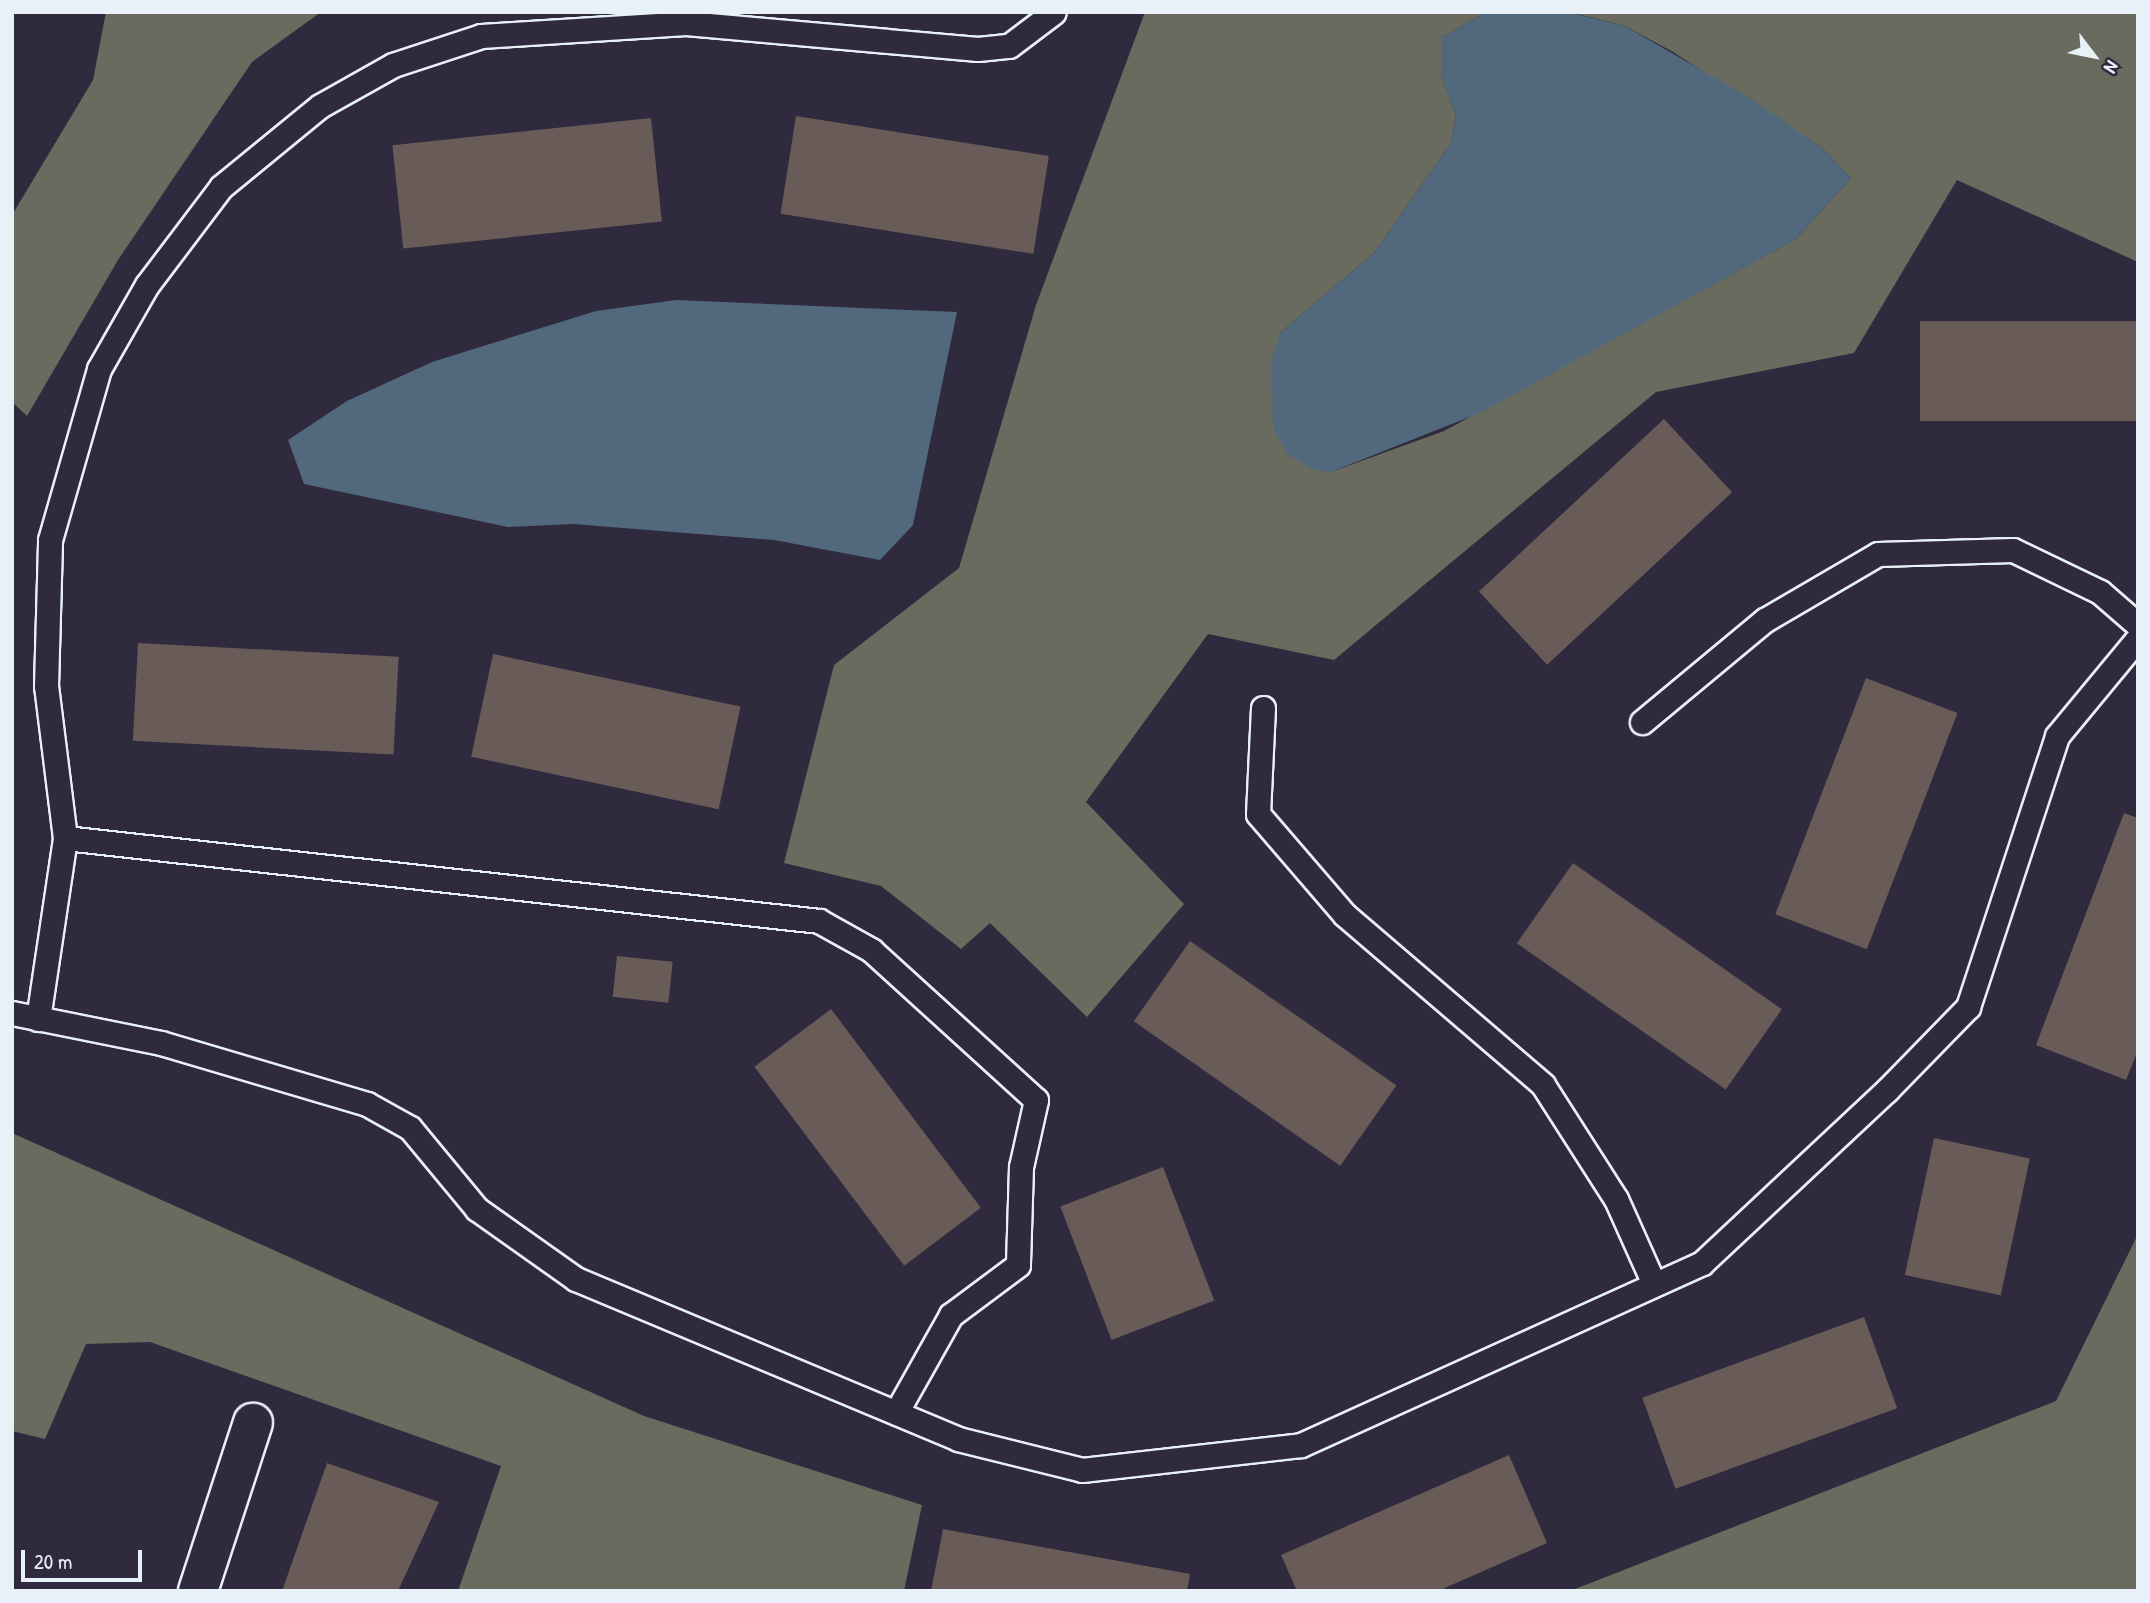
<!DOCTYPE html>
<style>
body{margin:0}
#map{position:relative;width:2150px;height:1603px;overflow:hidden;background:#2f2a3d;font-family:"Patrick Hand",sans-serif}
div>[style]{position:absolute}
.green>*{inset:0;background:#686b5d}
.water>*{inset:0;background:#52697d}
.building>*{inset:0;background:#695b57;transform-origin:0 0}
.roads{filter:drop-shadow(2px 0 #e8f1f8) drop-shadow(-2px 0 #e8f1f8) drop-shadow(0 2px #e8f1f8) drop-shadow(0 -2px #e8f1f8)}
.lane>*{height:23px;margin:-11.5px;padding:0 11.5px;transform-origin:11.5px;border-radius:11.5px;background:#2f2a3d}
.street>*{height:38px;margin:-19px;padding:0 19px;transform-origin:19px;border-radius:19px;background:#2f2a3d}
span{translate:-50% -50%;white-space:nowrap;text-align:center;line-height:1.15;-webkit-text-stroke:7px #2f2a3d;paint-order:stroke}
.frame{position:absolute;inset:0;border:14px solid #e8f1f8;pointer-events:none}
.north{position:absolute;left:2059px;top:21px;width:70px;height:70px;-webkit-text-stroke:5px #2f2a3d;paint-order:stroke;rotate:122deg;font-size:19px;font-weight:700;line-height:28px;text-align:center;color:#e8f1f8}
.north::after{content:'';display:block;margin:auto;width:24px;height:32px;background:#e8f1f8;clip-path:polygon(50% 0,100% 100%,50% 72%,0 100%)}
.scale{position:absolute;left:21px;top:1550px;width:121px;height:32px;box-sizing:border-box;border:4px solid #e8f1f8;border-top:0;padding-left:9px;font-size:21px;line-height:24px;white-space:nowrap;color:#e8f1f8;-webkit-text-stroke:5px #2f2a3d;paint-order:stroke}
</style>
<div id="map">
<div class="green">
<div style="clip-path:polygon(106px 12px,321px 12px,252px 62px,118px 260px,27px 416px,12px 402px,12px 215px,93px 80px)"></div>
<div style="clip-path:polygon(1145px 12px,1486px 12px,1441px 38px,1441px 76px,1456px 115px,1451px 143px,1374px 253px,1280px 333px,1331px 472px,1444px 431px,1796px 239px,1851px 178px,1821px 147px,1673px 52px,1625px 26px,1570px 12px,2138px 12px,2138px 262px,1957px 180px,1854px 353px,1656px 392px,1334px 660px,1208px 634px,1086px 802px,1184px 904px,1087px 1017px,990px 923px,961px 949px,881px 886px,784px 863px,834px 665px,959px 568px,1036px 305px)"></div>
<div style="clip-path:polygon(12px 1133px,644px 1416px,922px 1505px,904px 1591px,458px 1591px,501px 1466px,150px 1342px,86px 1344px,45px 1439px,12px 1431px)"></div>
<div style="clip-path:polygon(2138px 1234px,2138px 1591px,1570px 1591px,2056px 1401px)"></div>
</div>
<div class="water">
<div style="clip-path:polygon(1486px 12px,1568px 12px,1625px 26px,1750px 98px,1821px 147px,1851px 178px,1796px 239px,1482px 412px,1331px 472px,1312px 469px,1287px 454px,1273px 428px,1271px 362px,1280px 333px,1374px 253px,1451px 143px,1456px 115px,1441px 76px,1441px 38px)"></div>
<div style="clip-path:polygon(676px 300px,957px 312px,913px 525px,880px 560px,774px 540px,573px 524px,508px 527px,304px 484px,288px 440px,347px 401px,432px 362px,596px 311px)"></div>
</div>
<div class="building">
<div style="left:796px;top:116px;width:256px;height:99px;rotate:9deg"></div>
<div style="left:651px;top:118px;width:104px;height:260px;rotate:84deg"></div>
<div style="left:2138px;top:321px;width:100px;height:218px;rotate:90deg"></div>
<div style="left:1664px;top:419px;width:100px;height:253px;rotate:47deg"></div>
<div style="left:138px;top:643px;width:261px;height:98px;rotate:3deg"></div>
<div style="left:493px;top:654px;width:253px;height:105px;rotate:12deg"></div>
<div style="left:1866px;top:678px;width:98px;height:253px;rotate:21deg"></div>
<div style="clip-path:polygon(2124px 813px,2138px 818px,2138px 1050px,2126px 1080px,2036px 1045px)"></div>
<div style="left:1573px;top:863px;width:255px;height:98px;rotate:35deg"></div>
<div style="left:1190px;top:941px;width:252px;height:98px;rotate:35deg"></div>
<div style="left:617px;top:956px;width:56px;height:41px;rotate:6deg"></div>
<div style="left:831px;top:1009px;width:249px;height:96px;rotate:53deg"></div>
<div style="left:1934px;top:1138px;width:98px;height:140px;rotate:12deg"></div>
<div style="left:1163px;top:1167px;width:143px;height:110px;rotate:69deg"></div>
<div style="left:1864px;top:1317px;width:97px;height:236px;rotate:70deg"></div>
<div style="clip-path:polygon(1509px 1455px,1547px 1543px,1438px 1591px,1297px 1591px,1281px 1555px)"></div>
<div style="clip-path:polygon(327px 1463px,439px 1502px,398px 1591px,282px 1591px)"></div>
<div style="clip-path:polygon(943px 1529px,1190px 1574px,1187px 1591px,931px 1591px)"></div>
</div>
<div class="roads">
<div class="lane">
<div style="left:1263px;top:708px;width:106px;rotate:92.7deg"></div>
<div style="left:1258px;top:814px;width:133px;rotate:49.3deg"></div>
<div style="left:1345px;top:915px;width:261px;rotate:40.6deg"></div>
<div style="left:1543px;top:1085px;width:135px;rotate:57.4deg"></div>
<div style="left:1616px;top:1199px;width:93px;rotate:65.9deg"></div>
<div style="left:1642px;top:722px;width:160px;rotate:-39.7deg"></div>
<div style="left:1765px;top:620px;width:131px;rotate:-30.3deg"></div>
<div style="left:1878px;top:554px;width:135px;rotate:-1.7deg"></div>
<div style="left:2013px;top:550px;width:97px;rotate:25.8deg"></div>
<div style="left:2100px;top:592px;width:50px;rotate:41deg"></div>
<div style="left:65px;top:838px;width:153px;rotate:-97.1deg"></div>
<div style="left:46px;top:686px;width:146px;rotate:-88.4deg"></div>
<div style="left:50px;top:540px;width:178px;rotate:-74deg"></div>
<div style="left:99px;top:369px;width:97px;rotate:-60.3deg"></div>
<div style="left:147px;top:285px;width:123px;rotate:-52.9deg"></div>
<div style="left:221px;top:187px;width:128px;rotate:-39.3deg"></div>
<div style="left:320px;top:106px;width:84px;rotate:-29.3deg"></div>
<div style="left:393px;top:65px;width:93px;rotate:-18.2deg"></div>
<div style="left:481px;top:36px;width:205px;rotate:-3.6deg"></div>
<div style="left:686px;top:23px;width:293px;rotate:5.1deg"></div>
<div style="left:978px;top:49px;width:31px;rotate:-6deg"></div>
<div style="left:1009px;top:46px;width:56px;rotate:-37.1deg"></div>
<div style="left:12px;top:1013px;width:152px;rotate:11.4deg"></div>
<div style="left:161px;top:1043px;width:215px;rotate:16.5deg"></div>
<div style="left:367px;top:1104px;width:49px;rotate:29.2deg"></div>
<div style="left:410px;top:1128px;width:105px;rotate:50.4deg"></div>
<div style="left:477px;top:1209px;width:121px;rotate:35.3deg"></div>
<div style="left:576px;top:1279px;width:414px;rotate:22.7deg"></div>
<div style="left:958px;top:1439px;width:128px;rotate:14deg"></div>
<div style="left:1082px;top:1470px;width:220px;rotate:-6.5deg"></div>
<div style="left:1301px;top:1445px;width:440px;rotate:-24.4deg"></div>
<div style="left:1702px;top:1263px;width:253px;rotate:-43.1deg"></div>
<div style="left:1887px;top:1090px;width:116px;rotate:-45.7deg"></div>
<div style="left:1968px;top:1007px;width:285px;rotate:-71.8deg"></div>
<div style="left:2057px;top:736px;width:127px;rotate:-50.4deg"></div>
<div style="left:38px;top:1019px;width:183px;rotate:-81.5deg"></div>
<div style="left:65px;top:838px;width:759px;rotate:6.28deg"></div>
<div style="left:819px;top:921px;width:60px;rotate:29.1deg"></div>
<div style="left:871px;top:950px;width:223px;rotate:42.3deg"></div>
<div style="left:1036px;top:1100px;width:69px;rotate:102.6deg"></div>
<div style="left:1021px;top:1167px;width:98px;rotate:91.8deg"></div>
<div style="left:1018px;top:1265px;width:84px;rotate:143.3deg"></div>
<div style="left:951px;top:1315px;width:112px;rotate:119.3deg"></div>
</div>
<div class="street">
<div style="left:198px;top:1591px;width:177px;rotate:-71.9deg"></div>
</div>
</div>
<div class="frame"></div>
<div class="north">N</div>
<div class="scale">20 m</div>
</div>
